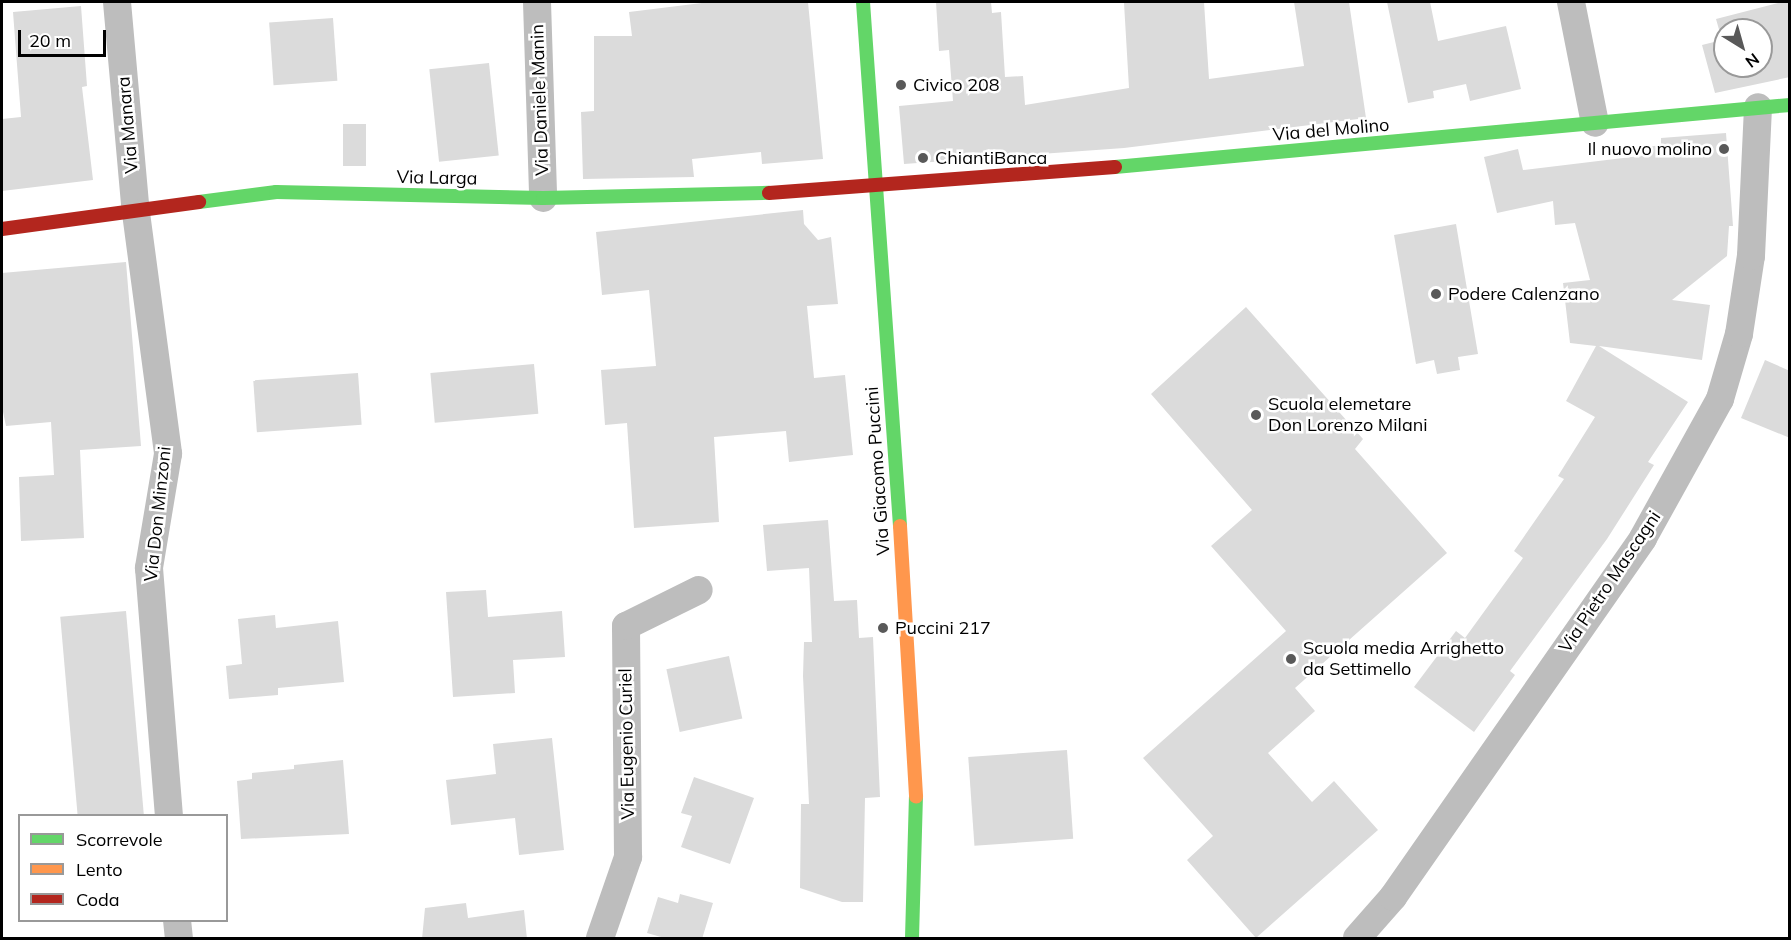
<!DOCTYPE html>
<style>
body{margin:0}
#map{position:relative;width:1791px;height:940px;overflow:hidden;background:#fff;font-family:Mulish,sans-serif}
div>[style]{position:absolute}
.building>*{inset:0;background:#dbdbdb;transform-origin:0 0}
.street>*{height:28px;margin:-14px;padding:0 14px;transform-origin:14px;border-radius:14px;background:#bdbdbd}
.fast>*{height:14px;margin:-7px;padding:0 7px;transform-origin:7px;border-radius:7px;background:#63d668}
.slow>*{height:14px;margin:-7px;padding:0 7px;transform-origin:7px;border-radius:7px;background:#ff974d}
.jam>*{height:14px;margin:-7px;padding:0 7px;transform-origin:7px;border-radius:7px;background:#b3261e}
.dots>*{width:16px;height:16px;translate:-50% -50%;box-sizing:border-box;border:3px solid #fff;border-radius:50%}
span{translate:-50% -50%;white-space:nowrap;text-align:center;line-height:1.15;-webkit-text-stroke:5px #fff;paint-order:stroke}
.poi-label{font-size:18px;color:#000}
.left{translate:0 -50%;text-align:left}
.right{translate:-100% -50%;text-align:right}
.street-label{font-size:18px;color:#000}
.frame{position:absolute;inset:0;border:3px solid #000;pointer-events:none}
.legend{position:absolute;left:18px;top:814px;width:210px;height:108px;box-sizing:border-box;background:#fff;border:2px solid #999;margin:0;padding:8px 10px;list-style:none;font-size:18px;color:#000}
.legend li{display:flex;align-items:center;gap:12px;height:30px}
.legend b{width:30px;border:2px solid #999}
.north{position:absolute;left:1713px;top:18px;width:60px;height:60px;box-sizing:border-box;background:#fff;border:2px solid #999;border-radius:50%;rotate:143deg;font-size:16px;font-weight:700;line-height:24px;text-align:center;color:#000}
.north::after{content:'';display:block;margin:auto;width:21px;height:27px;background:#595959;clip-path:polygon(50% 0,100% 100%,50% 72%,0 100%)}
.scale{position:absolute;left:18px;top:30px;width:88px;height:27px;box-sizing:border-box;border:3px solid #000;border-top:0;padding-left:8px;font-size:18px;line-height:21px;white-space:nowrap;color:#000;-webkit-text-stroke:4px #fff;paint-order:stroke}
</style>
<div id="map">
<div class="building">
<div style="clip-path:polygon(710px 2px,808px 2px,823px 159px,762px 164px,761px 152px,692px 159px,694px 177px,583px 179px,581px 112px,594px 111px,594px 36px,632px 36px,629px 12px)"></div>
<div style="clip-path:polygon(936px 2px,991px 2px,992px 13px,1001px 12px,1005px 77px,1023px 76px,1025px 105px,1129px 88px,1124px 3px,1204px 2px,1209px 79px,1304px 66px,1294px 2px,1349px 2px,1366px 118px,1124px 148px,904px 164px,899px 106px,953px 101px,949px 50px,939px 51px)"></div>
<div style="clip-path:polygon(1387px 2px,1430px 2px,1438px 41px,1506px 26px,1521px 89px,1470px 101px,1466px 84px,1433px 91px,1434px 98px,1408px 103px)"></div>
<div style="clip-path:polygon(evenodd,1782px 2px,1790px 2px,1790px 77px,1715px 93px,1702px 45px,1722px 40px,1716px 19px,1782px 2px,1725px 30px,1761px 30px,1761px 66px,1725px 66px,1725px 30px)"></div>
<div style="clip-path:polygon(81px 6px,87px 86px,82px 87px,93px 180px,2px 191px,2px 119px,21px 117px,13px 12px)"></div>
<div style="left:333px;top:18px;width:63px;height:64px;rotate:86deg"></div>
<div style="left:489px;top:63px;width:93px;height:60px;rotate:84deg"></div>
<div style="left:343px;top:124px;width:23px;height:42px"></div>
<div style="clip-path:polygon(1726px 133px,1733px 226px,1729px 226px,1727px 256px,1672px 300px,1710px 305px,1702px 360px,1599px 346px,1688px 402px,1648px 462px,1654px 465px,1607px 539px,1510px 671px,1515px 675px,1474px 732px,1414px 687px,1456px 631px,1465px 638px,1523px 558px,1514px 551px,1564px 479px,1558px 476px,1595px 417px,1566px 401px,1596px 346px,1570px 343px,1563px 283px,1590px 280px,1575px 223px,1555px 225px,1553px 201px,1497px 213px,1484px 157px,1518px 149px,1523px 170px,1648px 155px,1647px 147px,1661px 145px,1661px 138px)"></div>
<div style="clip-path:polygon(803px 210px,804px 224px,818px 240px,831px 237px,838px 304px,807px 306px,814px 378px,845px 375px,853px 455px,789px 462px,786px 431px,714px 437px,719px 522px,634px 528px,627px 423px,605px 425px,601px 370px,656px 366px,649px 290px,602px 295px,596px 232px)"></div>
<div style="clip-path:polygon(1456px 224px,1478px 354px,1458px 357px,1460px 370px,1437px 374px,1434px 360px,1416px 364px,1394px 235px)"></div>
<div style="clip-path:polygon(126px 262px,141px 446px,80px 450px,84px 538px,21px 541px,19px 477px,54px 475px,51px 422px,6px 426px,2px 407px,2px 273px)"></div>
<div style="clip-path:polygon(1246px 307px,1363px 439px,1355px 449px,1447px 553px,1295px 688px,1315px 711px,1268px 753px,1312px 802px,1334px 781px,1378px 830px,1256px 938px,1187px 860px,1213px 836px,1143px 758px,1286px 631px,1211px 546px,1252px 510px,1151px 394px)"></div>
<div style="clip-path:polygon(1765px 360px,1790px 371px,1790px 438px,1741px 418px)"></div>
<div style="left:534px;top:364px;width:50px;height:104px;rotate:85deg"></div>
<div style="left:358px;top:373px;width:52px;height:105px;rotate:86deg"></div>
<div style="clip-path:polygon(828px 520px,834px 601px,857px 600px,859px 638px,873px 637px,880px 797px,865px 798px,863px 902px,842px 902px,800px 888px,801px 804px,809px 804px,803px 676px,804px 642px,812px 642px,809px 568px,767px 571px,763px 525px)"></div>
<div style="clip-path:polygon(486px 590px,488px 617px,562px 611px,565px 657px,513px 660px,515px 693px,453px 697px,446px 592px)"></div>
<div style="left:126px;top:611px;width:206px;height:66px;rotate:85deg"></div>
<div style="clip-path:polygon(275px 615px,276px 628px,338px 621px,344px 682px,278px 688px,278px 695px,229px 699px,226px 666px,242px 664px,238px 619px)"></div>
<div style="left:729px;top:656px;width:64px;height:64px;rotate:78deg"></div>
<div style="clip-path:polygon(552px 738px,564px 850px,519px 855px,515px 818px,451px 825px,446px 780px,496px 774px,493px 744px)"></div>
<div style="left:1067px;top:750px;width:89px;height:99px;rotate:86deg"></div>
<div style="clip-path:polygon(343px 760px,349px 834px,241px 839px,237px 781px,252px 779px,252px 773px,294px 769px,294px 765px)"></div>
<div style="clip-path:polygon(694px 777px,754px 798px,730px 864px,681px 847px,692px 816px,681px 813px)"></div>
<div style="clip-path:polygon(680px 894px,713px 903px,702px 939px,668px 939px,647px 933px,658px 897px,678px 903px)"></div>
<div style="clip-path:polygon(466px 903px,468px 918px,524px 910px,527px 939px,422px 939px,425px 908px)"></div>
</div>
<div class="street">
<div style="left:117px;top:2px;width:212px;rotate:84.9deg"></div>
<div style="left:136px;top:213px;width:243px;rotate:82.4deg"></div>
<div style="left:168px;top:454px;width:116px;rotate:99.5deg"></div>
<div style="left:149px;top:568px;width:249px;rotate:85.4deg"></div>
<div style="left:537px;top:2px;width:196px;rotate:88.2deg"></div>
<div style="left:1571px;top:2px;width:123px;rotate:78.8deg"></div>
<div style="left:177px;top:920px;width:18px;rotate:84deg"></div>
<div style="left:600px;top:938px;width:86px;rotate:-70.9deg"></div>
<div style="left:628px;top:857px;width:231px;rotate:-90.5deg"></div>
<div style="left:626px;top:626px;width:81px;rotate:-26.3deg"></div>
<div style="left:1357px;top:938px;width:55px;rotate:-48.7deg"></div>
<div style="left:1393px;top:897px;width:437px;rotate:-55.1deg"></div>
<div style="left:1643px;top:538px;width:159px;rotate:-61deg"></div>
<div style="left:1720px;top:399px;width:68px;rotate:-73.7deg"></div>
<div style="left:1739px;top:334px;width:79px;rotate:-81.3deg"></div>
<div style="left:1751px;top:256px;width:149px;rotate:-87.3deg"></div>
</div>
<div class="fast">
<div style="left:863px;top:2px;width:525px;rotate:85.96deg"></div>
<div style="left:1115px;top:167px;width:678px;rotate:-5.25deg"></div>
<div style="left:199px;top:202px;width:78px;rotate:-7.4deg"></div>
<div style="left:276px;top:192px;width:267px;rotate:1.3deg"></div>
<div style="left:543px;top:198px;width:226px;rotate:-1.3deg"></div>
<div style="left:912px;top:938px;width:141px;rotate:-88.4deg"></div>
</div>
<div class="slow">
<div style="left:900px;top:526px;width:271px;rotate:86.6deg"></div>
</div>
<div class="jam">
<div style="left:769px;top:193px;width:347px;rotate:-4.3deg"></div>
<div style="left:2px;top:229px;width:199px;rotate:-7.8deg"></div>
</div>
<div class="dots">
<div style="left:901px;top:85px;background:#595959"></div>
<div style="left:1724px;top:149px;background:#595959"></div>
<div style="left:923px;top:158px;background:#595959"></div>
<div style="left:1436px;top:294px;background:#595959"></div>
<div style="left:1256px;top:415px;background:#595959"></div>
<div style="left:883px;top:628px;background:#595959"></div>
<div style="left:1291px;top:659px;background:#595959"></div>
</div>
<div class="poi-label">
<span class="left" style="left:913px;top:85px">Civico 208</span>
<span class="right" style="left:1712px;top:149px">Il nuovo molino</span>
<span class="left" style="left:935px;top:158px">ChiantiBanca</span>
<span class="left" style="left:1448px;top:294px">Podere Calenzano</span>
<span class="left" style="left:1268px;top:415px">Scuola elemetare<br>Don Lorenzo Milani</span>
<span class="left" style="left:895px;top:628px">Puccini 217</span>
<span class="left" style="left:1303px;top:659px">Scuola media Arrighetto<br>da Settimello</span>
</div>
<div class="street-label">
<span style="left:540px;top:100px;rotate:-92deg">Via Daniele Manin</span>
<span style="left:128px;top:125px;rotate:-95deg">Via Manara</span>
<span style="left:1331px;top:130px;rotate:-5deg">Via del Molino</span>
<span style="left:437px;top:178px;rotate:1deg">Via Larga</span>
<span style="left:878px;top:471px;rotate:-94deg">Via Giacomo Puccini</span>
<span style="left:158px;top:514px;rotate:-84deg">Via Don Minzoni</span>
<span style="left:1610px;top:582px;rotate:-56deg">Via Pietro Mascagni</span>
<span style="left:627px;top:744px;rotate:-91deg">Via Eugenio Curiel</span>
</div>
<div class="frame"></div>
<ul class="legend">
<li><b style="height:8px;background:#63d668"></b>Scorrevole</li>
<li><b style="height:8px;background:#ff974d"></b>Lento</li>
<li><b style="height:8px;background:#b3261e"></b>Coda</li>
</ul>
<div class="north">N</div>
<div class="scale">20 m</div>
</div>
